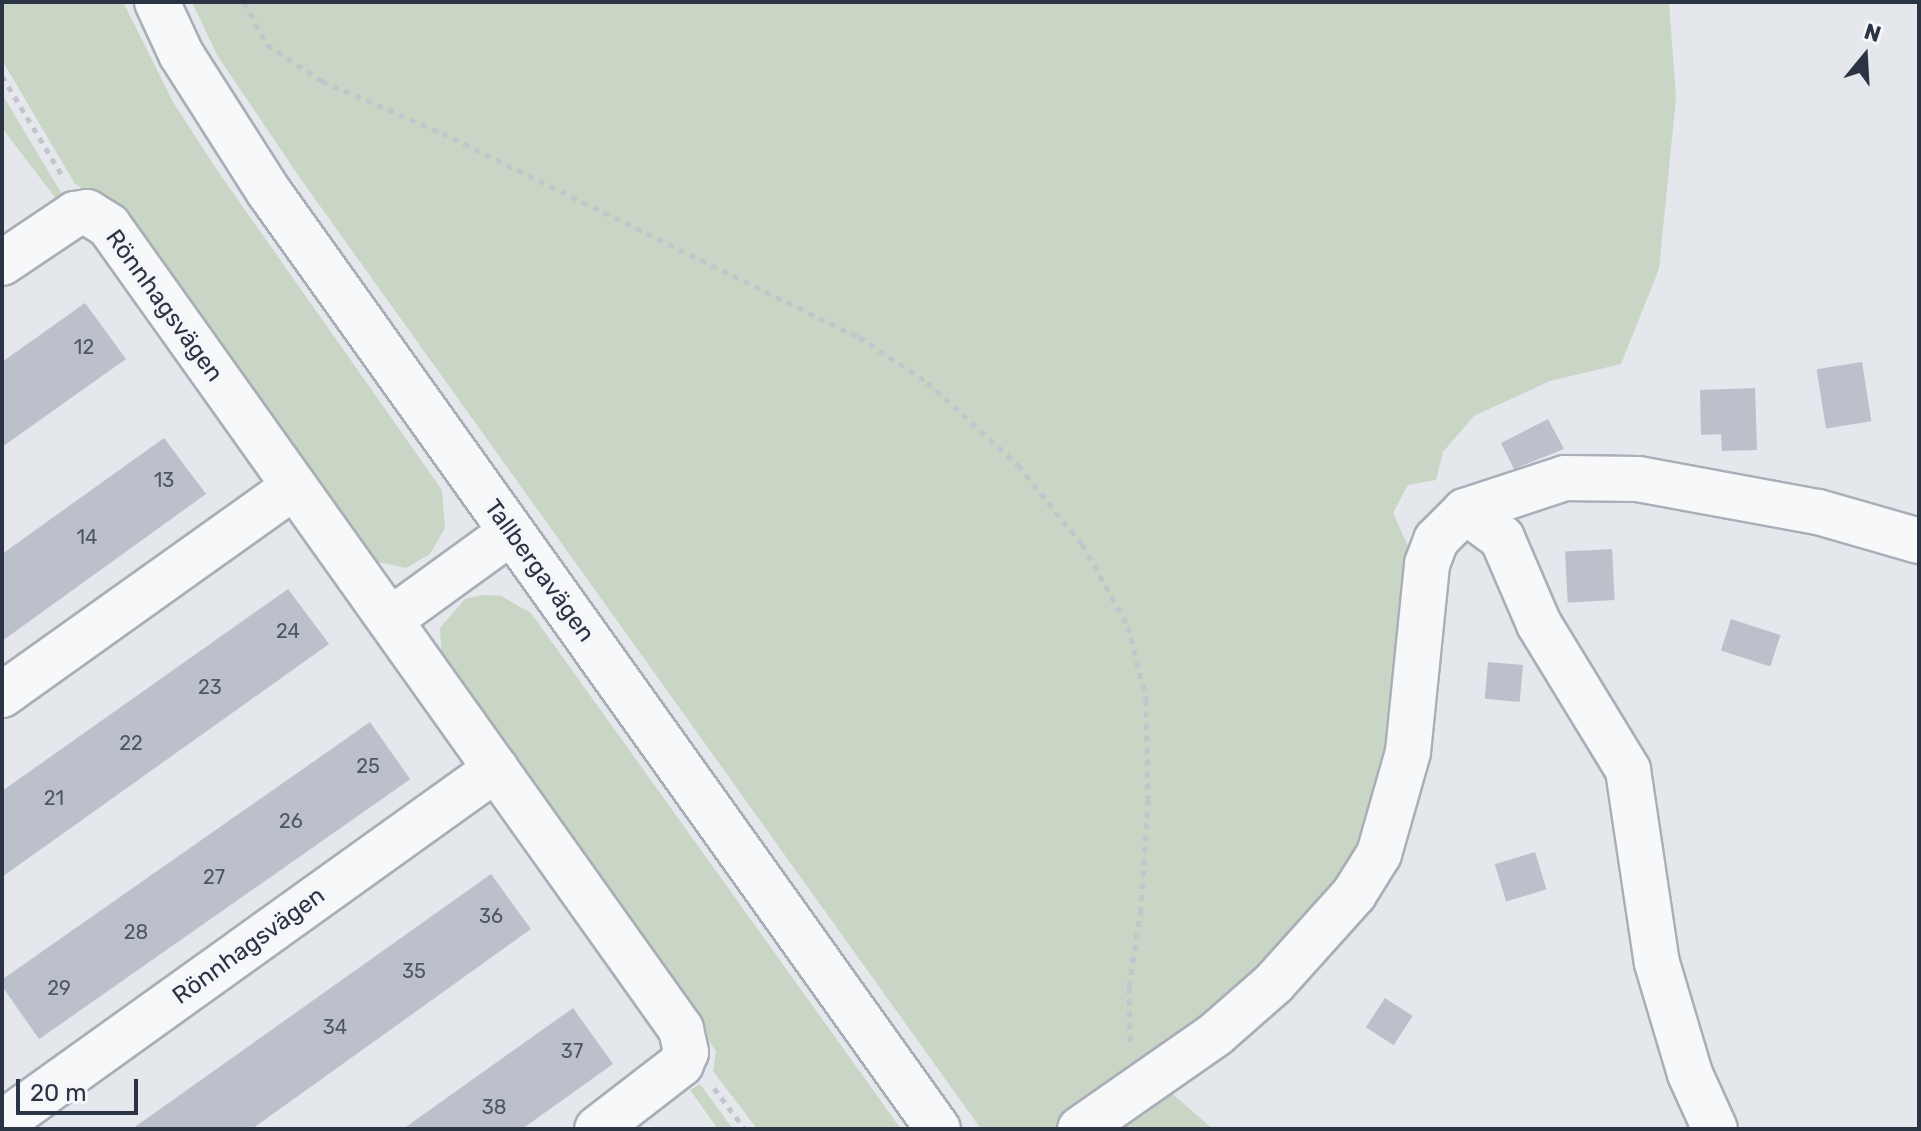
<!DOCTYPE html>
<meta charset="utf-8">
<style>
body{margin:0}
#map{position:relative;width:1921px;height:1131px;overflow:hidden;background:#e4e7ec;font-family:Rubik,sans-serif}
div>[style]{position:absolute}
.green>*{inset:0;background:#c9d6c5}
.building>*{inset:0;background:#bbc0ca;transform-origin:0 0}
.path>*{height:5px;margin-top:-2.5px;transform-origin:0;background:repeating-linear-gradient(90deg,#c2c5cb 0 6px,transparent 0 12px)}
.roads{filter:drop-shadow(2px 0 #a9aeb7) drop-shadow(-2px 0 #a9aeb7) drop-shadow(0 2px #a9aeb7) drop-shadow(0 -2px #a9aeb7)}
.minor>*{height:44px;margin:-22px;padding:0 22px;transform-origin:22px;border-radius:22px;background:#f7f8fa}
.tertiary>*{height:44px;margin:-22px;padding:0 22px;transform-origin:22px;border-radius:22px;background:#f7f8fa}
span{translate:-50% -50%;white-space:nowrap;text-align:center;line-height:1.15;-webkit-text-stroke:8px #f4f6f9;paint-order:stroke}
.number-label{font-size:20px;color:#4f5766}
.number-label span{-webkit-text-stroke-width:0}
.street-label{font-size:24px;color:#2b3445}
.frame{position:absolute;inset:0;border:4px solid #2b3445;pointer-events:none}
.north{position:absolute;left:1825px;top:16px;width:80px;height:80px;-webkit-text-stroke:6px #f4f6f9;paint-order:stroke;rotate:18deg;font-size:22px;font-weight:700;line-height:32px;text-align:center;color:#2b3445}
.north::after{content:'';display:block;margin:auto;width:28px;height:36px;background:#2b3445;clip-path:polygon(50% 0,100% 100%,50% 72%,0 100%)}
.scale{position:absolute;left:16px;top:1079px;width:122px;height:36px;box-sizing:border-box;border:4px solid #2b3445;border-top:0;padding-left:10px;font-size:24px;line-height:28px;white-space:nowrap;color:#2b3445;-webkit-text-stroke:6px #f4f6f9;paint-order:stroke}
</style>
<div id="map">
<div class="green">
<div style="clip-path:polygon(2px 2px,123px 2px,173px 102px,217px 170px,442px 490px,445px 528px,430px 554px,406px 568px,373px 561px,117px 207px,75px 184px,2px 60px)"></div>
<div style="clip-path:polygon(192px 2px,1669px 2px,1676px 98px,1659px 269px,1621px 364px,1550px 381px,1474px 416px,1443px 452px,1436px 480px,1408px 485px,1393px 513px,1408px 546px,1390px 762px,1344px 881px,1289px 943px,1139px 1077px,1055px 1129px,981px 1129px,300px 178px,217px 55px)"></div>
<div style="clip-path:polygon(2px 94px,63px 196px,57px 200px,2px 128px)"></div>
<div style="clip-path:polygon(482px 595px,501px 596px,531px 613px,901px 1129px,757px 1129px,713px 1071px,716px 1051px,442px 664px,440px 628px,465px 599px)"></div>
<div style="clip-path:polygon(700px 1084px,733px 1129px,718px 1129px,690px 1090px)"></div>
<div style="clip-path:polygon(1168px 1090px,1213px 1129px,1107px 1129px)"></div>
</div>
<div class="building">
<div style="clip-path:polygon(85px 303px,126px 359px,2px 447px,2px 362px)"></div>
<div style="left:1862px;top:362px;width:60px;height:46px;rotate:81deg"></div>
<div style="clip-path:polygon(1755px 388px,1757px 450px,1722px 451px,1721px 434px,1701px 435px,1700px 390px)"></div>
<div style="clip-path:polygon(1548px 419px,1564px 449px,1514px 469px,1501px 443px)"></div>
<div style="clip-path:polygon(164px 438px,206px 494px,2px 641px,2px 554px)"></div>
<div style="left:1612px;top:549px;width:51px;height:47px;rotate:87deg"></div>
<div style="clip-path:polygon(288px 589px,329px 644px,2px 877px,2px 791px)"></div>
<div style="left:1731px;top:619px;width:52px;height:33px;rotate:18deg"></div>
<div style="left:1488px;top:662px;width:35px;height:37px;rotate:5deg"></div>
<div style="left:370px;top:722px;width:70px;height:453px;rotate:55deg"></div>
<div style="left:1535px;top:852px;width:39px;height:42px;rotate:73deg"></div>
<div style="clip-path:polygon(491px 874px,531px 929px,252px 1129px,132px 1129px)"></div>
<div style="left:1385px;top:998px;width:33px;height:35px;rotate:33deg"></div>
<div style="clip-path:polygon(573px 1008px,613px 1064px,522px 1129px,403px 1129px)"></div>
</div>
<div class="path">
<div style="left:244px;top:2px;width:49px;rotate:61.9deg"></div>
<div style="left:267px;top:45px;width:66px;rotate:33.2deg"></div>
<div style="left:322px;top:81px;width:131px;rotate:23.4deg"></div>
<div style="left:442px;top:133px;width:464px;rotate:26.1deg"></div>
<div style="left:859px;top:337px;width:82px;rotate:33.5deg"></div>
<div style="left:927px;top:382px;width:123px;rotate:42.4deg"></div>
<div style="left:1018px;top:465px;width:102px;rotate:51deg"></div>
<div style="left:1082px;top:544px;width:94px;rotate:60.7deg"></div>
<div style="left:1128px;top:626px;width:75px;rotate:76.1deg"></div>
<div style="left:1146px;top:699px;width:100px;rotate:88.9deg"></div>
<div style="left:1148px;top:799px;width:110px;rotate:93.6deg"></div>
<div style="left:1141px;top:909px;width:79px;rotate:98.7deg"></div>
<div style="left:1129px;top:987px;width:56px;rotate:89deg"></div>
<div style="left:2px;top:76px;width:116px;rotate:58.8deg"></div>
<div style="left:714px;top:1088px;width:51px;rotate:52.9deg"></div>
</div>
<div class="roads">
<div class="minor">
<div style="left:2px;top:263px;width:88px;rotate:-33.9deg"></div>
<div style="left:75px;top:214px;width:12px;rotate:-9deg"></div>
<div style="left:87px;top:212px;width:26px;rotate:32deg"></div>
<div style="left:109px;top:226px;width:986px;rotate:54.54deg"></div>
<div style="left:681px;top:1029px;width:24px;rotate:78deg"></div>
<div style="left:686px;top:1052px;width:13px;rotate:113deg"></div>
<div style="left:681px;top:1064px;width:106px;rotate:142.3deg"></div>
<div style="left:1465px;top:511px;width:46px;rotate:36.1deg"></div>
<div style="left:1502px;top:538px;width:94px;rotate:66.7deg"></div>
<div style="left:1539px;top:624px;width:171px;rotate:58.6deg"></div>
<div style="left:1628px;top:770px;width:195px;rotate:81.5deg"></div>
<div style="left:1657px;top:963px;width:116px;rotate:73.4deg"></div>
<div style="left:1690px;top:1074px;width:60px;rotate:65.6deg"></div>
<div style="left:390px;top:620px;width:150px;rotate:-36deg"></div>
<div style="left:2px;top:695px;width:359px;rotate:-35.5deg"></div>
<div style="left:2px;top:1123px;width:608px;rotate:-35.63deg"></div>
<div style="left:1080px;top:1129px;width:166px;rotate:-34.9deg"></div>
<div style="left:1216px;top:1034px;width:77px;rotate:-41.3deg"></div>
<div style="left:1274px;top:983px;width:120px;rotate:-48deg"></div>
<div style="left:1354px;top:894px;width:47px;rotate:-58deg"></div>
<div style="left:1379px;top:854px;width:106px;rotate:-74.1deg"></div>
<div style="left:1408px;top:752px;width:189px;rotate:-84.2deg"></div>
<div style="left:1427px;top:564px;width:26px;rotate:-69deg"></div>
<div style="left:1436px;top:540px;width:41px;rotate:-45deg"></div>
<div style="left:1465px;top:511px;width:105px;rotate:-18.3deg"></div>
<div style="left:1565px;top:478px;width:73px;rotate:0.8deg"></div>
<div style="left:1638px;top:479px;width:183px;rotate:10.4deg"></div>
<div style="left:1818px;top:512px;width:105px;rotate:16deg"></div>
</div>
<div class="tertiary">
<div style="left:157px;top:2px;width:57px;rotate:65.2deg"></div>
<div style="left:181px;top:54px;width:164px;rotate:57.5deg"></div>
<div style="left:269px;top:192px;width:1151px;rotate:54.47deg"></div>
</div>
</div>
<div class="number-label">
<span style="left:84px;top:347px">12</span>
<span style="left:164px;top:480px">13</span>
<span style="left:87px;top:537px">14</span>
<span style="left:288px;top:631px">24</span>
<span style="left:210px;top:687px">23</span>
<span style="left:131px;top:743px">22</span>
<span style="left:368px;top:766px">25</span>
<span style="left:54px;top:798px">21</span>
<span style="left:291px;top:821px">26</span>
<span style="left:214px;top:877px">27</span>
<span style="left:491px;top:916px">36</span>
<span style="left:136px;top:932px">28</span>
<span style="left:414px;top:971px">35</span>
<span style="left:59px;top:988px">29</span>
<span style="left:335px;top:1027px">34</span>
<span style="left:572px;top:1051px">37</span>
<span style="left:494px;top:1107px">38</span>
</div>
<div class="street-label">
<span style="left:164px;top:306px;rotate:54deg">Rönnhagsvägen</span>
<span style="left:539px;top:571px;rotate:54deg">Tallbergavägen</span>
<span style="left:249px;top:946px;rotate:-36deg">Rönnhagsvägen</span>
</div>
<div class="frame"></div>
<div class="north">N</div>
<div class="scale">20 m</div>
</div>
